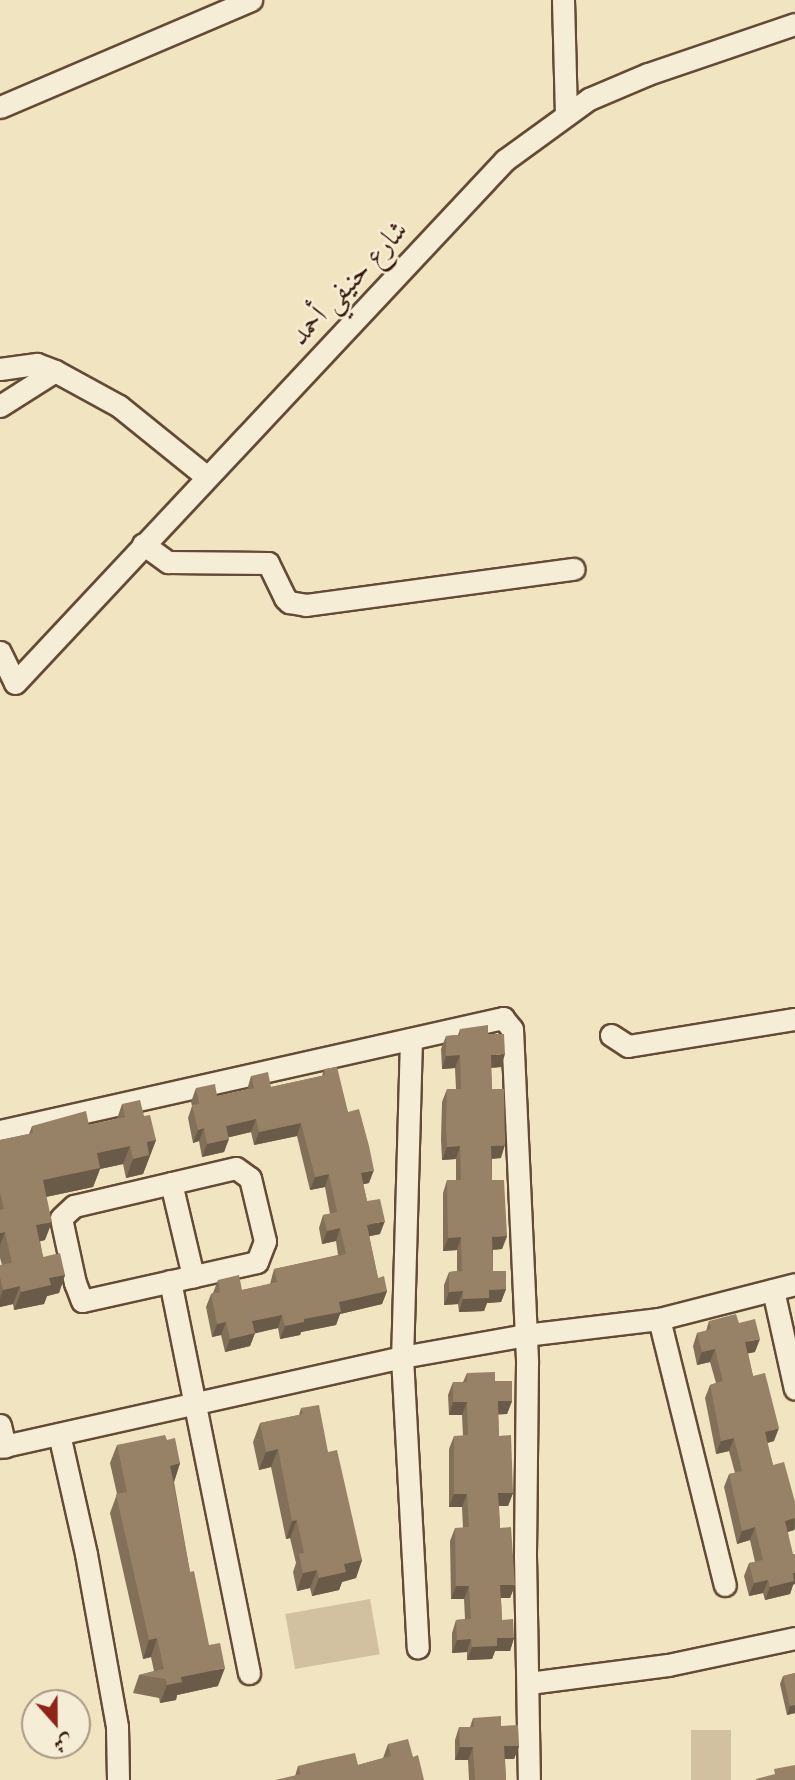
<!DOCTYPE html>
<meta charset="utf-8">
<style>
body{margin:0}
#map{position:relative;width:795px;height:1780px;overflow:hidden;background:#f1e4c0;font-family:"Sorts Mill Goudy",Amiri,serif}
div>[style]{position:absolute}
.green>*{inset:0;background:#d1c1a1;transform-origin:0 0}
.roads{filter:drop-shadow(2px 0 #644b36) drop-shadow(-2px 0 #644b36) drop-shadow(0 2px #644b36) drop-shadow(0 -2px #644b36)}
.minor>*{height:21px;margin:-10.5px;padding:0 10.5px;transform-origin:10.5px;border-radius:10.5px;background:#f6edd6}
.wall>*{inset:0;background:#827059}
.shaded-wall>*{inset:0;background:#6a5b49}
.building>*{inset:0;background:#978268}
span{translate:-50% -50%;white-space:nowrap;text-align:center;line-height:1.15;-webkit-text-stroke:5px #f6edd6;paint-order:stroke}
.street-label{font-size:28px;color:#351808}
.north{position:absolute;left:21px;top:1689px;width:70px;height:70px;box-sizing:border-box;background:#f6edd6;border:2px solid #a99884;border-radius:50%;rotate:159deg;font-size:19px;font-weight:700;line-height:28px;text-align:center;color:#351808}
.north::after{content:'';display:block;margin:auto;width:24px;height:32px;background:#8f2418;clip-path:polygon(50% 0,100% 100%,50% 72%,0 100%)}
</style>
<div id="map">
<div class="green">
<div style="left:370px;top:1599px;width:56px;height:86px;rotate:80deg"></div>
<div style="left:691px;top:1730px;width:40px;height:50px"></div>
</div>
<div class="roads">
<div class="minor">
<div style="left:563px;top:0;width:113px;rotate:88.5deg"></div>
<div style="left:0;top:107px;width:273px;rotate:-23.1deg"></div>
<div style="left:0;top:369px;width:37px;rotate:-8deg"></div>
<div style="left:37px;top:364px;width:19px;rotate:21deg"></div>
<div style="left:55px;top:371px;width:73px;rotate:28.7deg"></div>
<div style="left:119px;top:406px;width:113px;rotate:38.9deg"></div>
<div style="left:0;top:406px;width:65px;rotate:-32.5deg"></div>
<div style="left:143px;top:544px;width:31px;rotate:36deg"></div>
<div style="left:168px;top:562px;width:100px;rotate:0.6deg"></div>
<div style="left:268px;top:563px;width:39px;rotate:64deg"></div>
<div style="left:285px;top:598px;width:6px;rotate:45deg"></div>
<div style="left:289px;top:602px;width:17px;rotate:10deg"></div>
<div style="left:306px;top:605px;width:270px;rotate:-7.7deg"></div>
<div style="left:0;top:652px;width:34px;rotate:64deg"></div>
<div style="left:15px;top:683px;width:717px;rotate:-46.87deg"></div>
<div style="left:505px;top:160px;width:104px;rotate:-36deg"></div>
<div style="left:589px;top:99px;width:64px;rotate:-23deg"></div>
<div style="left:648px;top:74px;width:155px;rotate:-18.8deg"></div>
<div style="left:611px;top:1035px;width:20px;rotate:33deg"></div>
<div style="left:628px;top:1046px;width:169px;rotate:-9.2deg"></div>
<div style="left:411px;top:1039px;width:318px;rotate:91.6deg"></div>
<div style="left:402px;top:1357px;width:291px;rotate:86.9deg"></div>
<div style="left:0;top:1131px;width:516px;rotate:-12.66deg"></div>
<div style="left:503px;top:1018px;width:14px;rotate:51deg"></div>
<div style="left:512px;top:1029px;width:334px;rotate:87.4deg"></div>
<div style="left:527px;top:1363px;width:193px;rotate:90.6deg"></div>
<div style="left:525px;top:1556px;width:224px;rotate:89deg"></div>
<div style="left:236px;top:1168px;width:17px;rotate:36deg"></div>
<div style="left:250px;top:1178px;width:65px;rotate:76.6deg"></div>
<div style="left:265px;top:1241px;width:22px;rotate:111deg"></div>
<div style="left:257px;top:1262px;width:179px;rotate:167.4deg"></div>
<div style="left:82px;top:1301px;width:19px;rotate:-111deg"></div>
<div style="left:75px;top:1283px;width:66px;rotate:-102.2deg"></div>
<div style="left:61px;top:1218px;width:18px;rotate:-43deg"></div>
<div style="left:74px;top:1206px;width:166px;rotate:-13.2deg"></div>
<div style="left:171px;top:1183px;width:96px;rotate:76.7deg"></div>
<div style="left:170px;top:1281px;width:400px;rotate:78.6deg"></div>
<div style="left:773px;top:1290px;width:101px;rotate:77.5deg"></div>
<div style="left:659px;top:1319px;width:274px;rotate:76.1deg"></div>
<div style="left:0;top:1425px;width:22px;rotate:77deg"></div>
<div style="left:59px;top:1434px;width:123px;rotate:77.3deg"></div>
<div style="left:86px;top:1554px;width:176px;rotate:79.8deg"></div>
<div style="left:117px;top:1727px;width:53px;rotate:88.9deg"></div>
<div style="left:0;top:1447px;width:412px;rotate:-12.6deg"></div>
<div style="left:402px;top:1357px;width:125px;rotate:-10.1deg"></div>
<div style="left:525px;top:1335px;width:135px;rotate:-6.8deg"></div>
<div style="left:659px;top:1319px;width:140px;rotate:-14.4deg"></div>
<div style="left:529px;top:1683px;width:140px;rotate:-7.4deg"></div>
<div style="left:668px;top:1665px;width:130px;rotate:-12deg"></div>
</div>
</div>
<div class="wall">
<div style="clip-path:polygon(460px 1029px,488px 1034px,501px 1067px,491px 1068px,492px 1089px,501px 1158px,492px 1159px,492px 1180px,507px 1236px,502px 1249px,493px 1250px,493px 1271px,506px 1289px,501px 1302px,487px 1303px,484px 1311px,459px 1312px,458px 1304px,444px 1305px,444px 1285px,449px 1272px,457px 1271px,457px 1250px,443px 1251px,443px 1193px,447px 1180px,456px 1180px,456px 1159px,442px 1160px,441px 1140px,442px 1102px,447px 1089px,456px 1089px,455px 1068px,442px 1069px,441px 1049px,446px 1036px,458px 1035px)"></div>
<div style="clip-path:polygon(324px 1069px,348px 1112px,369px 1183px,363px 1184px,367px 1201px,380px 1234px,369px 1236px,378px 1278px,387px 1291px,382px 1304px,340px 1314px,336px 1325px,301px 1332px,300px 1335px,280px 1339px,278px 1328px,255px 1333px,250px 1346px,225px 1352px,221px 1335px,212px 1337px,206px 1307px,211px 1294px,213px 1293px,218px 1280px,242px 1290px,270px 1284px,274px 1269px,338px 1255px,336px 1241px,322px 1244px,319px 1228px,323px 1215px,330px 1214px,325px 1187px,310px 1190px,297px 1136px,254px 1145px,251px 1132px,229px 1137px,224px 1152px,202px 1157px,199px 1141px,193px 1143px,188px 1118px,192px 1106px,191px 1102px,196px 1088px,217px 1096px,247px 1090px,251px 1076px,271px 1087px,322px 1076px)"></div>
<div style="clip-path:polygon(122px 1104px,144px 1116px,156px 1140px,143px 1174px,126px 1178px,123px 1164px,100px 1169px,93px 1187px,46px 1197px,45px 1240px,40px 1241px,43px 1257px,65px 1275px,59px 1293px,47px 1296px,44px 1304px,14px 1310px,13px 1304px,0 1307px,0 1265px,2px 1265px,0 1258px,0 1140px,29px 1134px,32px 1126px,89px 1125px,117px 1119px)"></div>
<div style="clip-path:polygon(709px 1321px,739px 1323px,755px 1352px,748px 1353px,753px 1376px,774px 1441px,767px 1443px,773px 1465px,795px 1502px,795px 1529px,794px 1530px,788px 1532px,793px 1585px,790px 1594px,765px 1600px,763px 1593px,749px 1596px,744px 1576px,749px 1563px,755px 1562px,750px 1540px,737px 1544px,724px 1487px,729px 1474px,735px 1473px,729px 1451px,716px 1454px,705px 1398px,710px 1385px,716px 1383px,710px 1362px,697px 1365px,693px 1346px,697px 1333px,706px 1331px)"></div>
<div style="clip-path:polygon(467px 1373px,495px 1381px,512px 1401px,507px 1414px,498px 1414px,499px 1436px,513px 1493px,508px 1506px,499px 1506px,500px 1528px,515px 1585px,510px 1598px,501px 1598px,502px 1620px,514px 1638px,510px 1651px,495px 1651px,492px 1659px,467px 1660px,467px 1652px,452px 1653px,452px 1633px,456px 1620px,465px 1619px,464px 1599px,451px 1599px,450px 1541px,455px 1528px,463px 1528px,462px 1507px,449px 1507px,449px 1449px,454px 1436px,463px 1436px,462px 1415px,449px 1415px,448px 1395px,453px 1382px,463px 1382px)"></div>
<div style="clip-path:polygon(301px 1408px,328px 1452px,362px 1560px,356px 1578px,342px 1582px,339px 1590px,312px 1596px,310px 1588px,297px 1591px,293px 1572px,296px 1563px,290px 1538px,286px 1539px,271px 1467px,259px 1470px,253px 1442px,260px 1423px,299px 1415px)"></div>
<div style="clip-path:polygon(167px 1440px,180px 1463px,174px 1482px,190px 1572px,218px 1686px,177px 1695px,176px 1700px,160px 1703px,159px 1698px,133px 1693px,139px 1675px,154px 1671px,151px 1657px,143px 1659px,110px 1513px,117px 1494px,110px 1463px,117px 1445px)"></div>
<div style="clip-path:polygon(795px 1673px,795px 1713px,787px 1715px,780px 1684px,783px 1676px)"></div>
<div style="clip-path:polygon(473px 1718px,501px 1726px,519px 1746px,514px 1759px,505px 1759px,506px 1780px,469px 1780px,468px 1760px,455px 1760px,455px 1740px,459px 1727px,470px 1727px)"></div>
<div style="clip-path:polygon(388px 1744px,413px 1757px,295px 1776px,298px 1766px,358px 1765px,383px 1758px)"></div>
</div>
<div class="shaded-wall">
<div style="clip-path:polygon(505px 1054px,501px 1067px,486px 1068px,491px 1055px)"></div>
<div style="clip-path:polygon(460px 1055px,455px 1068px,442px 1069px,446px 1056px)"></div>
<div style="clip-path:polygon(256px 1119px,251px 1132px,222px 1139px,226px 1126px)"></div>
<div style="clip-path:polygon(301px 1123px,297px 1136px,254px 1145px,259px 1132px)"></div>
<div style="clip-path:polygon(204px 1128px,199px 1141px,193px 1143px,198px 1130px)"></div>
<div style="clip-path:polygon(229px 1139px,224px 1152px,202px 1157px,207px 1144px)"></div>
<div style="clip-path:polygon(156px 1140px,143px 1174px,126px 1178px,133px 1159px,147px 1142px)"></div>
<div style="clip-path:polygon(505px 1145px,501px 1158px,486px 1159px,491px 1146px)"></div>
<div style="clip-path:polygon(130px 1146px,123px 1164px,100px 1169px,93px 1187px,36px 1199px,43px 1180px,97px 1153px)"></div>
<div style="clip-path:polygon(460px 1146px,456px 1159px,442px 1160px,447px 1147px)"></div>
<div style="clip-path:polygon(374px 1170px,369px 1183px,356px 1186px,361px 1173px)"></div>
<div style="clip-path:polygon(329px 1174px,325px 1187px,310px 1190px,315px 1177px)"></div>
<div style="clip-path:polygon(385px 1221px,380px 1234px,362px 1238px,367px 1225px)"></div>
<div style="clip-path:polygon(52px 1222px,45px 1240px,30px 1244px,36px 1225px)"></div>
<div style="clip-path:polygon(340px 1228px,336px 1241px,322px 1244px,327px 1231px)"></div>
<div style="clip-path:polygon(5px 1232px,0 1245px,0 1233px)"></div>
<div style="clip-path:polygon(507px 1236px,502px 1249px,488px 1250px,492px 1237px)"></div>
<div style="clip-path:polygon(461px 1237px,457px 1250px,443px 1251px,448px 1238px)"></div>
<div style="clip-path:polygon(65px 1275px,59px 1293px,47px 1296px,44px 1304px,14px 1310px,21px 1292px,49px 1278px)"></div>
<div style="clip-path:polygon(20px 1286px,13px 1304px,0 1307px,0 1298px,3px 1290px)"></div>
<div style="clip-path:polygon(506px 1289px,501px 1302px,487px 1303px,484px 1311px,459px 1312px,463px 1299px,489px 1290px)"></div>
<div style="clip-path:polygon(387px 1291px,382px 1304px,340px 1314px,336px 1325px,301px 1332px,300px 1335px,280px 1339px,285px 1326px,304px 1319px,339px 1302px)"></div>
<div style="clip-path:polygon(463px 1291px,458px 1304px,444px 1305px,449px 1292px)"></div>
<div style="clip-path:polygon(282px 1315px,278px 1328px,248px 1335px,252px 1321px)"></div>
<div style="clip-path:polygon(226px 1322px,221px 1335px,212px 1337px,217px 1324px)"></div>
<div style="clip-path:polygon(255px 1333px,250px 1346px,225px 1352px,230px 1339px)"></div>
<div style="clip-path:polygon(760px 1339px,755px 1352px,741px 1355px,745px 1342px)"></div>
<div style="clip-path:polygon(715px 1349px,710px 1362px,697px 1365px,702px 1352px)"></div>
<div style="clip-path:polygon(498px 1401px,512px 1401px,507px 1414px,493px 1415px)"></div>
<div style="clip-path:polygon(453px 1402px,467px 1402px,462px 1415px,449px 1415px)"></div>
<div style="clip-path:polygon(779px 1428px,774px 1441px,760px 1445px,765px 1432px)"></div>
<div style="clip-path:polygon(734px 1438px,729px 1451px,716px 1454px,721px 1441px)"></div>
<div style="clip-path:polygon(278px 1449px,271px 1467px,259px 1470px,266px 1452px)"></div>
<div style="clip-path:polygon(180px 1463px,174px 1482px,170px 1466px)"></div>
<div style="clip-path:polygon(498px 1493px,513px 1493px,508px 1506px,494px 1506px)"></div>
<div style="clip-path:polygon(454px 1494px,467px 1494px,462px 1507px,449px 1507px)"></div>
<div style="clip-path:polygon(795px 1518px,794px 1530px,780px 1534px,785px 1521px)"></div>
<div style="clip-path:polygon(297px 1520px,290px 1538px,286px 1539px,292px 1521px)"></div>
<div style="clip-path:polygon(755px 1527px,750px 1540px,737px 1544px,742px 1531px)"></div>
<div style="clip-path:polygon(362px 1560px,356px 1578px,342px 1582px,339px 1590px,312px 1596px,319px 1578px,344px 1564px)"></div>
<div style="clip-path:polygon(317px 1570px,310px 1588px,297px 1591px,303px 1573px)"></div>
<div style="clip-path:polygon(793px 1573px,795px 1573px,795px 1584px,793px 1585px,790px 1594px,765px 1600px,770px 1587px)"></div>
<div style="clip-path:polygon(768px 1580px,763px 1593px,749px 1596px,754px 1583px)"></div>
<div style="clip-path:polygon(500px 1585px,515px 1585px,510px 1598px,495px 1598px)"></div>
<div style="clip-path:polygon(456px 1586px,469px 1586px,464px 1599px,451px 1599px)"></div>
<div style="clip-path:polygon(157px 1638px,151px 1657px,143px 1659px,149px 1640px)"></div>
<div style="clip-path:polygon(497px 1638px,514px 1638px,510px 1651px,495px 1651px,492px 1659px,467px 1660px,472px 1647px)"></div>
<div style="clip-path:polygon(471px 1639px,467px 1652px,452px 1653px,457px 1640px)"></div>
<div style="clip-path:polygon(225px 1668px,218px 1686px,177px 1695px,176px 1700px,160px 1703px,167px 1685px,181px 1677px)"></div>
<div style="clip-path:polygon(795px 1705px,795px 1713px,787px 1715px,790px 1706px)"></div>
<div style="clip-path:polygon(504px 1746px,519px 1746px,514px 1759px,500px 1759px)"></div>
<div style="clip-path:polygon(460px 1747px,473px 1747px,468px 1760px,455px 1760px)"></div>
</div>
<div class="building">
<div style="clip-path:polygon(488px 1025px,488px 1034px,504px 1034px,505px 1054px,491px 1055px,492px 1089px,504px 1089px,505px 1145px,491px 1146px,492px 1180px,504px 1180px,507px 1236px,492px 1237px,493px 1271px,506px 1271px,506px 1289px,489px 1290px,489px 1298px,463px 1299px,463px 1291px,449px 1292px,449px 1272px,462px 1271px,461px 1237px,448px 1238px,447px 1180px,461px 1180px,460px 1146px,447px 1147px,446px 1127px,447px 1089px,461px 1089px,460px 1055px,446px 1056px,446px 1036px,460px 1035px,460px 1029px)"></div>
<div style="clip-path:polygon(337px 1067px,348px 1112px,359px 1109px,369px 1146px,374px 1170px,361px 1173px,367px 1201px,380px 1199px,385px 1221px,367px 1225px,378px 1278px,384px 1276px,387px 1291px,339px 1302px,341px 1312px,304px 1319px,304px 1322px,285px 1326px,282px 1315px,252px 1321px,255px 1333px,230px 1339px,226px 1322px,217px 1324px,211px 1294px,220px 1292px,218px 1280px,239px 1275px,242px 1290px,277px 1282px,274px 1269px,346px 1254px,340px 1228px,327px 1231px,323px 1215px,337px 1212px,329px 1174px,315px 1177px,301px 1123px,259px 1132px,256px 1119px,226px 1126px,229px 1139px,207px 1144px,204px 1128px,198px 1130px,192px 1105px,199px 1104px,196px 1088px,215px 1084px,217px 1096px,254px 1088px,251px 1076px,268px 1072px,271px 1087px,325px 1075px,324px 1069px)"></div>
<div style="clip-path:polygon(140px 1100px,144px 1116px,150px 1115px,156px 1140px,147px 1142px,149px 1155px,133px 1159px,130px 1146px,97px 1153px,100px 1168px,43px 1180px,52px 1222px,36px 1225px,43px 1257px,60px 1253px,65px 1275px,49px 1278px,51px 1285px,21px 1292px,20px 1286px,3px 1290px,0 1277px,0 1265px,12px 1263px,5px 1232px,0 1233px,0 1210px,4px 1209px,0 1192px,0 1140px,33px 1133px,32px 1126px,86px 1111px,89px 1125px,125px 1117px,122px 1104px)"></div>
<div style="clip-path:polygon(736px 1314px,739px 1323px,755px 1319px,760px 1339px,745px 1342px,753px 1376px,765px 1373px,779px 1428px,765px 1432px,773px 1465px,784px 1462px,795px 1502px,795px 1518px,785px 1521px,793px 1554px,795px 1554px,795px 1573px,793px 1573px,794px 1581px,770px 1587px,768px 1580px,754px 1583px,749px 1563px,763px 1560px,755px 1527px,742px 1531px,729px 1474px,742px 1471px,734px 1438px,721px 1441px,710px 1385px,723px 1381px,715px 1349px,702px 1352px,697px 1333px,711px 1329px,709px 1321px)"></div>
<div style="clip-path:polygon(495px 1372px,495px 1381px,512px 1381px,512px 1401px,498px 1401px,499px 1436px,511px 1435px,513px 1493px,498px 1493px,500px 1528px,511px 1527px,515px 1585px,500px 1585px,502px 1620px,513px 1619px,514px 1638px,497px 1638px,497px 1646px,472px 1647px,471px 1639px,457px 1640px,456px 1620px,471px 1619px,469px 1586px,456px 1586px,455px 1528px,469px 1527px,467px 1494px,454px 1494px,454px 1436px,468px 1435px,467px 1402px,453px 1402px,453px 1382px,467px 1382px,467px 1373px)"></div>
<div style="clip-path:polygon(319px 1405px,328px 1452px,337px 1450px,362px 1560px,344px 1564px,346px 1572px,319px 1578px,317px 1570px,303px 1573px,299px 1554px,304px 1553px,297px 1520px,292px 1521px,278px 1449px,266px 1452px,260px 1423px,303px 1414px,301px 1408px)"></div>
<div style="clip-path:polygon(165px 1435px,167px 1440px,175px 1438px,180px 1463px,170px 1466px,190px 1572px,194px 1571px,209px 1645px,220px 1643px,225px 1668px,181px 1677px,182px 1682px,167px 1685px,166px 1679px,139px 1675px,164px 1669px,157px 1638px,149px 1640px,116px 1494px,127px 1492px,117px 1445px)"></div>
<div style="clip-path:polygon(795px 1673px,795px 1705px,790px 1706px,783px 1676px)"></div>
<div style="clip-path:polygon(501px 1716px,501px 1726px,518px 1725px,519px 1746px,504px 1746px,506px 1780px,475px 1780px,473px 1747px,460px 1747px,459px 1727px,474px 1727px,473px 1718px)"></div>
<div style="clip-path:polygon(408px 1739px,413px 1757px,418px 1755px,424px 1780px,275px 1780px,301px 1774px,298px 1766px,318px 1761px,355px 1753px,358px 1765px,391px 1756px,388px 1744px)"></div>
<div style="clip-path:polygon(795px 1765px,795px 1780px,756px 1780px,756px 1779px,775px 1774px,774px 1769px)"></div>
</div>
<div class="street-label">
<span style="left:350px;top:284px;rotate:-47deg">شارع حنيفي أحمد</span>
</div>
<div class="north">ش</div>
</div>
